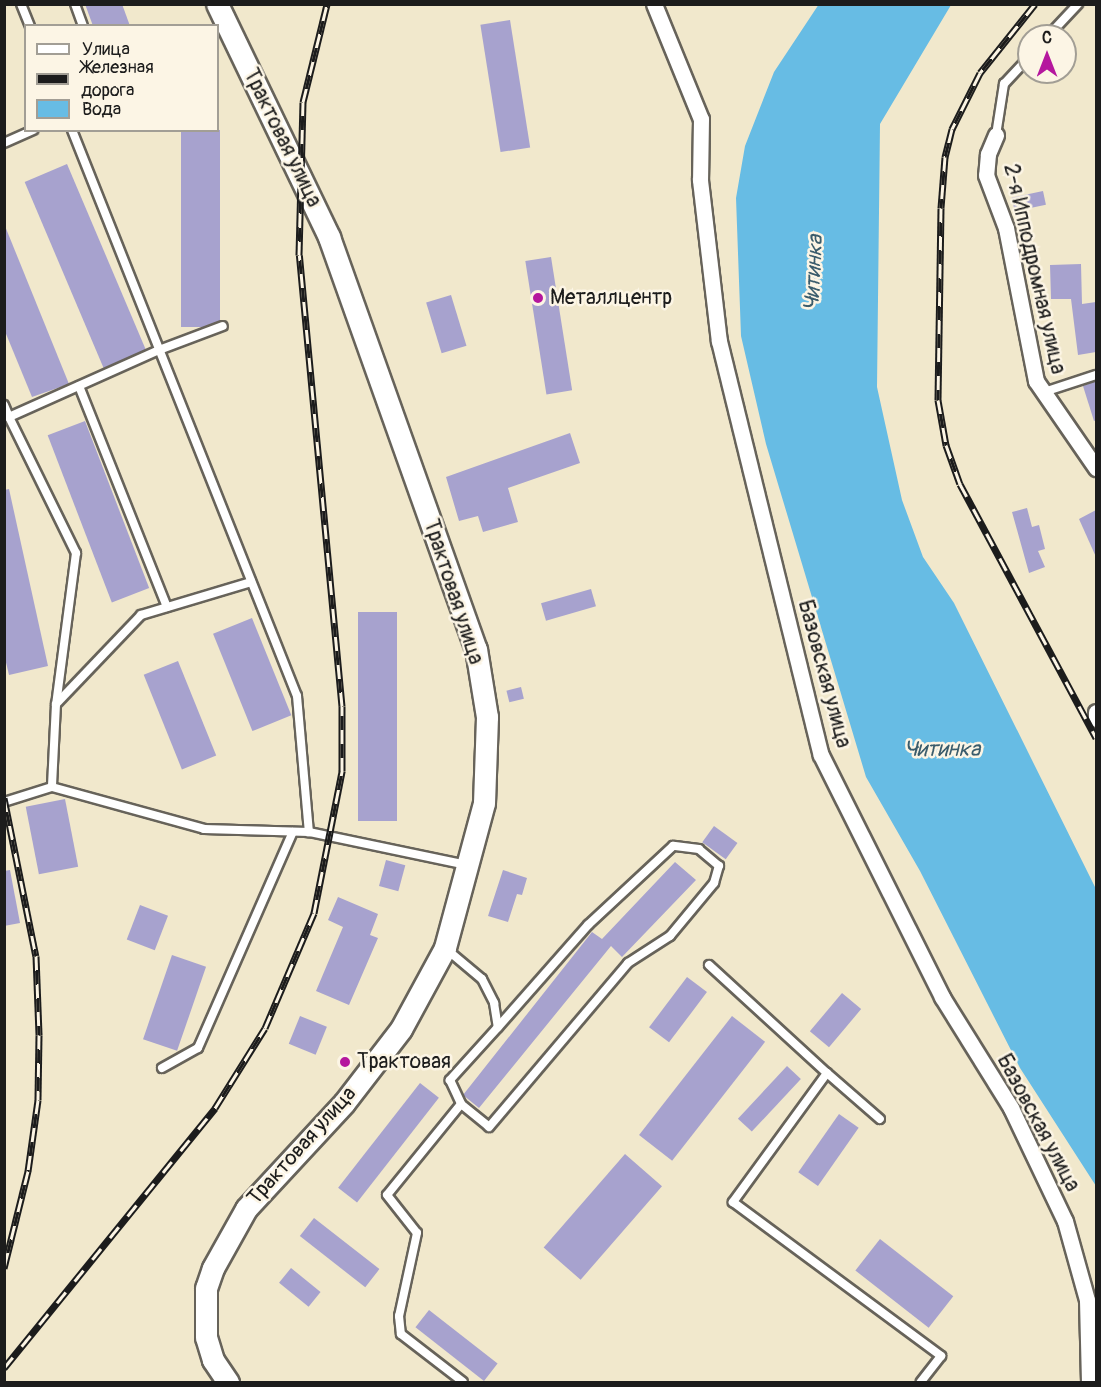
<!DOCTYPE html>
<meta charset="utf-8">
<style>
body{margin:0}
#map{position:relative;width:1101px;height:1387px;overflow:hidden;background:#f1e8cc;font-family:Pangolin,sans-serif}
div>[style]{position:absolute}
.water>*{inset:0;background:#67bce4}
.building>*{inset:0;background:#a7a2ce;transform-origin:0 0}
.roads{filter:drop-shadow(2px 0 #67635a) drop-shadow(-2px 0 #67635a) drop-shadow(0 2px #67635a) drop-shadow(0 -2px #67635a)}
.service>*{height:8px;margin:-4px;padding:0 4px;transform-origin:4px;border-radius:4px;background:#fff}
.minor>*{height:15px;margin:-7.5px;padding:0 7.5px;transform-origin:7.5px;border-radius:7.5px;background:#fff}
.secondary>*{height:21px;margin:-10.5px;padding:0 10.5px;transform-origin:10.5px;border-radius:10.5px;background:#fff}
.rail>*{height:7px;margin-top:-3.5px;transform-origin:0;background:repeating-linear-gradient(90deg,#fcf5e5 0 14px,#1c1c1c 0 28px);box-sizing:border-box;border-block:2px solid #1c1c1c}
.dots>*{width:16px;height:16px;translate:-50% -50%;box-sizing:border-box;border:3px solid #fcf5e5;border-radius:50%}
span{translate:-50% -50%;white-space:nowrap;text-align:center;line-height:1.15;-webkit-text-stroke:5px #fcf5e5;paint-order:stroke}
.street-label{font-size:21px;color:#1c1c1c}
.poi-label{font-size:21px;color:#1c1c1c}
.left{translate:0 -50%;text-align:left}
.water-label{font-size:22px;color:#3a5c6c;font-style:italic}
.frame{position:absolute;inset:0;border:6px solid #1c1c1c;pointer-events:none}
.legend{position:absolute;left:24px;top:24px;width:195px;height:108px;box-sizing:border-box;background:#fcf5e5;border:2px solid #a29e95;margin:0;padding:8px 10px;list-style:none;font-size:18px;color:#1c1c1c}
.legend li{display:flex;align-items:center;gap:12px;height:30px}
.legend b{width:30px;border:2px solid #a29e95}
.north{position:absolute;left:1017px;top:24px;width:60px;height:60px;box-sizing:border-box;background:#fcf5e5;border:2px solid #a29e95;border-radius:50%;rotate:0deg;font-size:16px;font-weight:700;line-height:24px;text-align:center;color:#1c1c1c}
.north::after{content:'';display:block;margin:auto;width:21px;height:27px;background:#b5179e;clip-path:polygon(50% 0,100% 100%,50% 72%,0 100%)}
</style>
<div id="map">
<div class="water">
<div style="clip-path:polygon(819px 4px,951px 5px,880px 124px,877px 387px,902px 500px,923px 557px,954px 603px,1096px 889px,1096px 1186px,1020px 1068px,920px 871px,866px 777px,766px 444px,741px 336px,736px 198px,745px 146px,774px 72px)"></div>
</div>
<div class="building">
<div style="clip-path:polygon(85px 4px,122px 4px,130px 26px,93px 26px)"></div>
<div style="left:510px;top:20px;width:129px;height:30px;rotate:81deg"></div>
<div style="left:181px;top:130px;width:39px;height:197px"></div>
<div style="left:67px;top:164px;width:202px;height:46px;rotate:67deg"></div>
<div style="left:1043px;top:191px;width:14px;height:32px;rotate:78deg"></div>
<div style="clip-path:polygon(5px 226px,69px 384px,32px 397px,4px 329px)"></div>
<div style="left:551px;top:257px;width:135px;height:26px;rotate:81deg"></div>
<div style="clip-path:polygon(1081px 264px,1082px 304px,1096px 302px,1096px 352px,1078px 355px,1071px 299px,1051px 299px,1050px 265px)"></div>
<div style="left:451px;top:295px;width:53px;height:26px;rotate:73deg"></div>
<div style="clip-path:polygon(1096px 381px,1096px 420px,1094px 421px,1083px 386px)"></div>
<div style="left:85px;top:421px;width:179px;height:40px;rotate:69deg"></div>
<div style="clip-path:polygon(570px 433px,580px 463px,508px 488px,518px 522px,483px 532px,478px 516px,459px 521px,446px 477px)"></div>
<div style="clip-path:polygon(9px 489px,48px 666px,9px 675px,4px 654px,4px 490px)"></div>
<div style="clip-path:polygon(1027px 508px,1032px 527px,1039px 525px,1045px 549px,1038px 551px,1045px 567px,1029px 573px,1012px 512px)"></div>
<div style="clip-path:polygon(1096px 510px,1096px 557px,1079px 519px)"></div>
<div style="left:591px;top:589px;width:18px;height:52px;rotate:74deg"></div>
<div style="left:358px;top:612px;width:39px;height:209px"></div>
<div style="left:252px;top:618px;width:105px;height:42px;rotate:68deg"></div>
<div style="left:178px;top:661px;width:102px;height:37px;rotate:68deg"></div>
<div style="left:521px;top:687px;width:12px;height:15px;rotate:76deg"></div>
<div style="left:65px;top:799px;width:69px;height:40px;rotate:79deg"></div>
<div style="left:714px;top:826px;width:29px;height:20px;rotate:36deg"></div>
<div style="left:386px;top:860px;width:20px;height:27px;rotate:15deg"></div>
<div style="clip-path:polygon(675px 862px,696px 880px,622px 957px,611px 946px,479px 1108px,463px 1095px,592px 932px,602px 939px)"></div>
<div style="clip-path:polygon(10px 870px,20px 923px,4px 926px,4px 871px)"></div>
<div style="clip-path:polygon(503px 870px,527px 878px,522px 895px,517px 894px,508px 922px,488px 916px)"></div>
<div style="clip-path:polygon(338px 897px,378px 914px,370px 935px,378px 938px,349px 1005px,316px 991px,343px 927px,328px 920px)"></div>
<div style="left:140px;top:905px;width:30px;height:37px;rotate:21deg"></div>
<div style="left:172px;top:955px;width:36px;height:89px;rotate:19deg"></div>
<div style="left:687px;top:977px;width:25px;height:63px;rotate:37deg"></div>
<div style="left:842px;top:993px;width:25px;height:50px;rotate:40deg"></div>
<div style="left:300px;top:1016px;width:29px;height:30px;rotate:22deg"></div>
<div style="left:732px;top:1016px;width:42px;height:151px;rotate:38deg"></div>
<div style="left:787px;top:1066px;width:19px;height:72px;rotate:43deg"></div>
<div style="left:420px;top:1083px;width:24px;height:133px;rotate:38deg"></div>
<div style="left:839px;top:1114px;width:24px;height:71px;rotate:35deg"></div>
<div style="left:625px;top:1154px;width:49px;height:124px;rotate:41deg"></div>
<div style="left:314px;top:1218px;width:83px;height:23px;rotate:38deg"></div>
<div style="left:880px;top:1239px;width:93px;height:40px;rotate:38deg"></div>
<div style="left:291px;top:1268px;width:38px;height:19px;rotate:39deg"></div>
<div style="left:429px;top:1310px;width:87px;height:22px;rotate:38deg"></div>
</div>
<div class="roads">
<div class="service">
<div style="left:21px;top:4px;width:24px;rotate:68deg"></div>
<div style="left:75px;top:4px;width:23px;rotate:70deg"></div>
<div style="left:1048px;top:36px;width:44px;rotate:-46.8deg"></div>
<div style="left:72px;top:130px;width:609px;rotate:68.32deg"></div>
<div style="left:297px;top:696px;width:137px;rotate:85deg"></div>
<div style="left:309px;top:832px;width:161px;rotate:11.8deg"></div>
<div style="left:996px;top:135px;width:52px;rotate:-81.1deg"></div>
<div style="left:1004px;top:84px;width:37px;rotate:-47deg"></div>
<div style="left:4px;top:143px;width:32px;rotate:-24deg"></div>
<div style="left:79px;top:386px;width:238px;rotate:68.3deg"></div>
<div style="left:1044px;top:392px;width:55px;rotate:-18.1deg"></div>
<div style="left:4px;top:405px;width:13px;rotate:67deg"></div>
<div style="left:9px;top:417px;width:164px;rotate:-24.1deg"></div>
<div style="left:159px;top:350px;width:68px;rotate:-20.6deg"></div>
<div style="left:9px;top:417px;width:152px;rotate:63.8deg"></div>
<div style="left:76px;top:553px;width:152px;rotate:97.5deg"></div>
<div style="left:56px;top:704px;width:83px;rotate:92.8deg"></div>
<div style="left:52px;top:787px;width:158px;rotate:15.4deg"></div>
<div style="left:204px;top:829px;width:105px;rotate:1.6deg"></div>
<div style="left:56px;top:704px;width:123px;rotate:-46.3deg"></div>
<div style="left:141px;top:615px;width:115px;rotate:-16.7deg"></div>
<div style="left:4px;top:802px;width:50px;rotate:-17.4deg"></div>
<div style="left:445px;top:948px;width:48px;rotate:40deg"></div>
<div style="left:482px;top:979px;width:27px;rotate:63deg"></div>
<div style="left:494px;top:1003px;width:24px;rotate:81deg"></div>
<div style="left:498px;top:1027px;width:72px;rotate:132.2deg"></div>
<div style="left:450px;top:1080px;width:26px;rotate:65deg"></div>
<div style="left:461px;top:1104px;width:117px;rotate:129.1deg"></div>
<div style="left:387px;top:1195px;width:48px;rotate:51.7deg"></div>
<div style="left:417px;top:1233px;width:85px;rotate:102.2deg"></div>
<div style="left:399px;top:1316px;width:18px;rotate:84deg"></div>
<div style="left:401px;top:1334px;width:78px;rotate:37.7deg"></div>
<div style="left:709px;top:965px;width:160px;rotate:42.5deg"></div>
<div style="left:827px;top:1073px;width:160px;rotate:126.1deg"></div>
<div style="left:733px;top:1202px;width:259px;rotate:36.5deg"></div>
<div style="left:941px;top:1356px;width:33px;rotate:128deg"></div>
<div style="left:162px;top:1068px;width:41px;rotate:-29.1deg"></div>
<div style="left:198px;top:1048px;width:236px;rotate:-66.3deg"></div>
<div style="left:827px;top:1073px;width:70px;rotate:41deg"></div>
<div style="left:461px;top:1104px;width:36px;rotate:39deg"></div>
<div style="left:489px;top:1127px;width:215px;rotate:-49.7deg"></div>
<div style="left:628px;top:963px;width:50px;rotate:-32.7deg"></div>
<div style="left:670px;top:936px;width:69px;rotate:-50.3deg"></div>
<div style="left:714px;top:883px;width:18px;rotate:-74deg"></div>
<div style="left:719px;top:866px;width:26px;rotate:-140deg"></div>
<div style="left:699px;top:849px;width:26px;rotate:-173deg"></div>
<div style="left:673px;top:846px;width:116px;rotate:137.1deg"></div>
<div style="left:588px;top:925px;width:136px;rotate:131.4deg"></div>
</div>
<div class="minor">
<div style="left:654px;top:4px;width:124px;rotate:67.8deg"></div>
<div style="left:701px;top:119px;width:61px;rotate:90.9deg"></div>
<div style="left:700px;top:180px;width:162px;rotate:83.3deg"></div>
<div style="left:719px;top:341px;width:426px;rotate:76.2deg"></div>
<div style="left:821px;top:755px;width:271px;rotate:63.4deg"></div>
<div style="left:942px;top:997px;width:131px;rotate:58.1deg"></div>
<div style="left:1011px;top:1108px;width:125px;rotate:64.5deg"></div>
<div style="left:1065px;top:1221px;width:82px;rotate:74.4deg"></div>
<div style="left:1087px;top:1300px;width:82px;rotate:88.6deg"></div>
<div style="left:996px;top:135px;width:21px;rotate:113deg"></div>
<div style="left:988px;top:154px;width:21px;rotate:95deg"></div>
<div style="left:986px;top:175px;width:57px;rotate:69.3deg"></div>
<div style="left:1006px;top:228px;width:156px;rotate:78.9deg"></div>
<div style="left:1036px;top:381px;width:106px;rotate:55.4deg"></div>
<div style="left:1096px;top:712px;width:7px;rotate:90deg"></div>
</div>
<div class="secondary">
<div style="left:217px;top:4px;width:259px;rotate:64.3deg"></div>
<div style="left:329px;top:237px;width:437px;rotate:70.4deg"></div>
<div style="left:476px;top:649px;width:69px;rotate:80.8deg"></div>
<div style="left:487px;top:717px;width:86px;rotate:92deg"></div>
<div style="left:484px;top:803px;width:150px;rotate:105.1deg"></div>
<div style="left:445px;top:948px;width:92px;rotate:118.5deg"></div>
<div style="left:401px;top:1029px;width:93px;rotate:127.6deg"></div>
<div style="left:344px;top:1103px;width:144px;rotate:132.8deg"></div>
<div style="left:246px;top:1209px;width:68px;rotate:119.2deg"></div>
<div style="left:213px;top:1268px;width:21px;rotate:109deg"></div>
<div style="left:206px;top:1288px;width:49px;rotate:90deg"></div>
<div style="left:206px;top:1337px;width:24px;rotate:73deg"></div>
<div style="left:213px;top:1360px;width:27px;rotate:56deg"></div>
</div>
</div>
<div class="rail">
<div style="left:1035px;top:4px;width:88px;rotate:128.6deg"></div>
<div style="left:980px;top:73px;width:63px;rotate:116.6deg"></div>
<div style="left:952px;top:129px;width:29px;rotate:104deg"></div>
<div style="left:945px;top:157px;width:51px;rotate:94.5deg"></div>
<div style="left:941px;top:208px;width:192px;rotate:90.9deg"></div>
<div style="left:938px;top:400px;width:46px;rotate:79.9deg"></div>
<div style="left:946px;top:445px;width:41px;rotate:70.3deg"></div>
<div style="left:960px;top:484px;width:288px;rotate:61.8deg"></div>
<div style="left:4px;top:798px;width:161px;rotate:78.6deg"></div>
<div style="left:36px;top:956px;width:79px;rotate:87.8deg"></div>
<div style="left:39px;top:1035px;width:65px;rotate:90.9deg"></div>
<div style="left:38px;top:1100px;width:72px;rotate:98deg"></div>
<div style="left:28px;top:1171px;width:100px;rotate:103.9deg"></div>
<div style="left:4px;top:1368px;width:335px;rotate:-50.9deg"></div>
<div style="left:215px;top:1108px;width:94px;rotate:-58deg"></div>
<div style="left:265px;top:1028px;width:125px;rotate:-66.9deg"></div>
<div style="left:314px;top:913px;width:145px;rotate:-78.8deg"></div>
<div style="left:342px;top:771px;width:65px;rotate:-90deg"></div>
<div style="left:342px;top:706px;width:453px;rotate:-95.4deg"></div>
<div style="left:299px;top:255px;width:153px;rotate:-88.5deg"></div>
<div style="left:303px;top:102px;width:101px;rotate:-76.2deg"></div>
</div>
<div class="dots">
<div style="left:538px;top:298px;background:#b5179e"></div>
<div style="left:345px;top:1062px;background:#b5179e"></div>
</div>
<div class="street-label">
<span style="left:282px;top:138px;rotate:64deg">Трактовая улица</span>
<span style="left:1034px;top:269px;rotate:77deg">2-я Ипподромная улица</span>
<span style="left:453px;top:592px;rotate:72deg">Трактовая улица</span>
<span style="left:824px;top:674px;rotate:75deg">Базовская улица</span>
<span style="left:1038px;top:1123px;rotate:62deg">Базовская улица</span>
<span style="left:302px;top:1146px;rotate:-48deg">Трактовая улица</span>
</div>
<div class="poi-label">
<span class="left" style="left:550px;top:298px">Металлцентр</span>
<span class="left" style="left:357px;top:1062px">Трактовая</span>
</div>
<div class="water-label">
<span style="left:814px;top:273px;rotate:-87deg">Читинка</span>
<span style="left:942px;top:750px">Читинка</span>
</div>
<div class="frame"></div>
<ul class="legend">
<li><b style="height:8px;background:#fff"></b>Улица</li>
<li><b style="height:8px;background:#1c1c1c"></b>Железная дорога</li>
<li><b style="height:16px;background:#67bce4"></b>Вода</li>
</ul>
<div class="north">С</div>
</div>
